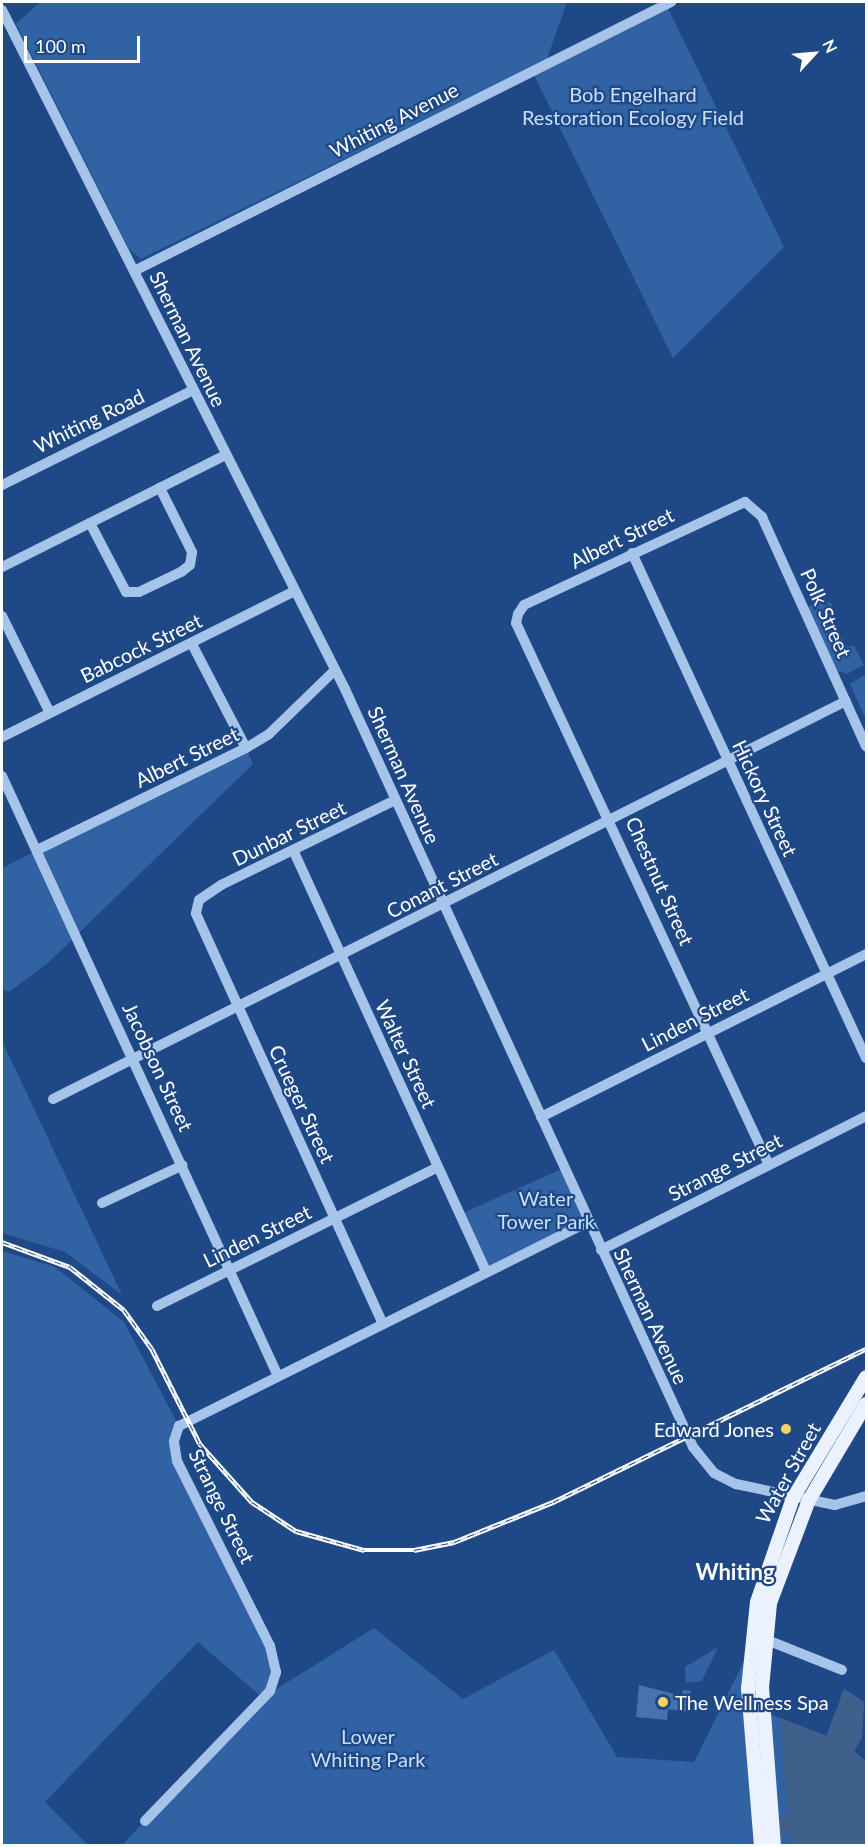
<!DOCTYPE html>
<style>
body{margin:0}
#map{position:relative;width:868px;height:1847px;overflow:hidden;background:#1e4986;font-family:Lato,sans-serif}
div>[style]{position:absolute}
.green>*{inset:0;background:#3162a3;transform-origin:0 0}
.water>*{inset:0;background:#40608c}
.building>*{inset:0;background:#4672af}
.minor>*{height:10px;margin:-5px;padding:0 5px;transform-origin:5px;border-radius:5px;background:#a6c4ea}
.major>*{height:14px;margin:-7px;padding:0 7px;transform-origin:7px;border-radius:7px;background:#ebf2fe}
.rail>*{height:4.5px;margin-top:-2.25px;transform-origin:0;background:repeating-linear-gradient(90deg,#1e4986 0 7px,#fff 0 14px);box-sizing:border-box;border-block:2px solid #fff}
.dots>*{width:16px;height:16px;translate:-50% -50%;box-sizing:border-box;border:3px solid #1e4986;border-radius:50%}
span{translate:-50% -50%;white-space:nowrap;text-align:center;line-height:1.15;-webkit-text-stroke:4.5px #1e4986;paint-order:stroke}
.park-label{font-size:20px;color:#cbdef8}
.street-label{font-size:20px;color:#fff}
.poi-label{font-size:20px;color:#fff}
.right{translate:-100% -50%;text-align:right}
.left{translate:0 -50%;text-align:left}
.quarter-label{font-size:22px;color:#fff;font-weight:700}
.frame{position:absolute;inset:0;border:3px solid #fff;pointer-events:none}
.north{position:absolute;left:784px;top:24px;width:60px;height:60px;-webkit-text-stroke:4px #1e4986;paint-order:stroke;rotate:64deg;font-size:16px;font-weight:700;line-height:24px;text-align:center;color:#fff}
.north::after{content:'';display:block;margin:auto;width:21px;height:27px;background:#fff;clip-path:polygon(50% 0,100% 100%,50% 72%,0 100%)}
.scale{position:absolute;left:24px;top:36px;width:116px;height:27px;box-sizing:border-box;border:3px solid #fff;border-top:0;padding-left:8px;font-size:18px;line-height:21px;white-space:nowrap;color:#fff;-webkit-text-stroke:4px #1e4986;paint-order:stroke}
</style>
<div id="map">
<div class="green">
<div style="clip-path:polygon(40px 2px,567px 2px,547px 59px,141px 259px,129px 249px,16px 24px)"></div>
<div style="clip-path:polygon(666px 4px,784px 247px,673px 358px,532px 71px)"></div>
<div style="clip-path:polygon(823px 600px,833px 604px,829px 612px,846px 647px,854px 646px,864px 665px,847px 674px,837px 671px,808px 607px)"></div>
<div style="clip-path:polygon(866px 674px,866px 720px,850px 684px)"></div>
<div style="clip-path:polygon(246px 748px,253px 764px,49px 962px,9px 992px,2px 989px,2px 868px)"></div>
<div style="clip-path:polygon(3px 1043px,122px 1295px,65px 1252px,2px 1233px)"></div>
<div style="left:564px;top:1168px;width:59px;height:114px;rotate:66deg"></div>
<div style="clip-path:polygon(2px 1251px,55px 1267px,124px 1322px,179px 1426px,174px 1446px,261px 1627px,275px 1690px,374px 1628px,463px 1699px,554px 1650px,617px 1757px,694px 1762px,750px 1649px,749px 1706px,826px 1736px,844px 1689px,864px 1702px,862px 1738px,854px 1751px,866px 1845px,780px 1845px,777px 1820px,747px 1845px,735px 1846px,122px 1845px,263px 1698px,198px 1642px,45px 1802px,88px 1845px,2px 1846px)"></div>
<div style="clip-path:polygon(718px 1647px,702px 1681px,686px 1683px,685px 1667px)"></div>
</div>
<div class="water">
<div style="clip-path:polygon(844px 1689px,864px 1702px,862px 1738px,854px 1751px,866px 1761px,866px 1845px,792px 1845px,790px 1833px,770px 1845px,735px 1846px,748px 1844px,788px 1811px,780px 1718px,827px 1736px)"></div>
</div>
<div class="building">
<div style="clip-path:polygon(639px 1685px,682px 1696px,683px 1690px,691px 1691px,689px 1712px,668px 1709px,667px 1720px,636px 1717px)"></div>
</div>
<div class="minor">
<div style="left:2px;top:10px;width:761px;rotate:63.2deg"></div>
<div style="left:345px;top:689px;width:834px;rotate:65.34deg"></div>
<div style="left:693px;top:1447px;width:33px;rotate:51deg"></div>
<div style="left:714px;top:1473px;width:25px;rotate:27deg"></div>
<div style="left:736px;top:1484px;width:101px;rotate:12deg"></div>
<div style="left:835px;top:1505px;width:32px;rotate:-16deg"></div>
<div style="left:134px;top:271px;width:601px;rotate:-26.61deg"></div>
<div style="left:2px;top:485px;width:213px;rotate:-26.4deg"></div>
<div style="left:90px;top:523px;width:78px;rotate:62.4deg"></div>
<div style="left:126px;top:592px;width:13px"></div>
<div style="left:139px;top:592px;width:47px;rotate:-25.5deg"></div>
<div style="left:181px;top:572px;width:11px;rotate:-38deg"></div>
<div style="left:190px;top:565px;width:13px;rotate:-81deg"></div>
<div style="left:192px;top:552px;width:72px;rotate:-116.6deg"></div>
<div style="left:632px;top:553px;width:557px;rotate:65.14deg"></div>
<div style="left:2px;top:567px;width:250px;rotate:-26.6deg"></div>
<div style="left:2px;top:616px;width:108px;rotate:63.7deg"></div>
<div style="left:192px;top:644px;width:117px;rotate:62.6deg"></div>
<div style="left:2px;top:737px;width:327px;rotate:-26.5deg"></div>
<div style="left:2px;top:776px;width:658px;rotate:65.3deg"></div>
<div style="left:37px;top:850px;width:233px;rotate:-26deg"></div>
<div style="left:246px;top:748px;width:27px;rotate:-31deg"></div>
<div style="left:269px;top:734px;width:92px;rotate:-44.1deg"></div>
<div style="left:294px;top:852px;width:461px;rotate:65.4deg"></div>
<div style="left:53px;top:1099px;width:887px;rotate:-26.65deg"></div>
<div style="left:541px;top:1117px;width:364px;rotate:-26.6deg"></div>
<div style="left:769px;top:1165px;width:598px;rotate:-115.02deg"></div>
<div style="left:516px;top:623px;width:9px;rotate:-77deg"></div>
<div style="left:518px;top:614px;width:11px;rotate:-56deg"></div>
<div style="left:524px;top:605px;width:244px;rotate:-25deg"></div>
<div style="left:745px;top:502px;width:23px;rotate:41deg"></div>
<div style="left:762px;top:517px;width:252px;rotate:65.6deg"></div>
<div style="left:102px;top:1203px;width:89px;rotate:-25.1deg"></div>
<div style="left:601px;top:1250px;width:297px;rotate:-26.8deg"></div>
<div style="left:157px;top:1306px;width:313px;rotate:-26.3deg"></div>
<div style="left:382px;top:1322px;width:449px;rotate:-114.5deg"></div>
<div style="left:196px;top:913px;width:13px;rotate:-77deg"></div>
<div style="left:199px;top:900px;width:27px;rotate:-34deg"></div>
<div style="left:221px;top:885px;width:194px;rotate:-26deg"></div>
<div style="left:762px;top:1638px;width:86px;rotate:21.8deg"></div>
<div style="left:145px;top:1821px;width:180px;rotate:-46.1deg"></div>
<div style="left:270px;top:1691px;width:20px;rotate:-72deg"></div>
<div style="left:276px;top:1672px;width:27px;rotate:-103deg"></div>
<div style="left:270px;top:1646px;width:207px;rotate:-116.7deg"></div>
<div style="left:177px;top:1461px;width:20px;rotate:-99deg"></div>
<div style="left:174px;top:1441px;width:16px;rotate:-72deg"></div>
<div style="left:179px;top:1426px;width:457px;rotate:-26.5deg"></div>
</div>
<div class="major">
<div style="left:761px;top:1846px;width:158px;rotate:-94.7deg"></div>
<div style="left:748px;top:1689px;width:87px;rotate:-84.1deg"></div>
<div style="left:757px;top:1602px;width:110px;rotate:-70.9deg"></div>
<div style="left:793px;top:1498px;width:141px;rotate:-58.9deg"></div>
<div style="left:774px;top:1846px;width:158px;rotate:-94.3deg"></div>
<div style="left:762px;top:1688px;width:85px;rotate:-84.6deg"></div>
<div style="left:770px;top:1603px;width:110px;rotate:-69.3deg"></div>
<div style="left:809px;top:1500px;width:112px;rotate:-59.3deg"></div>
</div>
<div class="rail">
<div style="left:2px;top:1242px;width:72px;rotate:20.2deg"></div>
<div style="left:70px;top:1267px;width:69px;rotate:38.5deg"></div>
<div style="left:124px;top:1310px;width:48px;rotate:54.3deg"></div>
<div style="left:152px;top:1349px;width:106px;rotate:63.2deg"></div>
<div style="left:200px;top:1444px;width:78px;rotate:48.1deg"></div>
<div style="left:252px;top:1502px;width:53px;rotate:33.4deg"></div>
<div style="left:296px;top:1531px;width:71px;rotate:15.6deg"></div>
<div style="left:364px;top:1550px;width:50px"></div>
<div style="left:414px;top:1550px;width:41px;rotate:-11.3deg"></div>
<div style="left:454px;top:1542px;width:107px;rotate:-22deg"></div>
<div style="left:553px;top:1502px;width:348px;rotate:-26.1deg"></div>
</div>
<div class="dots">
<div style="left:786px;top:1429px;background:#f9d266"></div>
<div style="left:663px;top:1702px;background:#f9d266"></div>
</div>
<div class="park-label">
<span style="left:633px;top:106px">Bob Engelhard<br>Restoration Ecology Field</span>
<span style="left:546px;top:1210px">Water<br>Tower Park</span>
<span style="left:368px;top:1748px">Lower<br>Whiting Park</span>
</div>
<div class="street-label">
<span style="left:394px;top:120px;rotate:-27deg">Whiting Avenue</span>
<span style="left:188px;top:339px;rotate:64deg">Sherman Avenue</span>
<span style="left:89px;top:421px;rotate:-26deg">Whiting Road</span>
<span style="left:622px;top:538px;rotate:-26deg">Albert Street</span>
<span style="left:826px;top:613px;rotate:66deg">Polk Street</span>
<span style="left:141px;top:648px;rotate:-26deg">Babcock Street</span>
<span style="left:187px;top:757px;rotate:-26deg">Albert Street</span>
<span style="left:404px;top:775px;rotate:66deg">Sherman Avenue</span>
<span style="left:765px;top:798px;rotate:65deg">Hickory Street</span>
<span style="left:289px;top:833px;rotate:-26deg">Dunbar Street</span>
<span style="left:660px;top:881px;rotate:66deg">Chestnut Street</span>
<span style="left:442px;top:885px;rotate:-27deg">Conant Street</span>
<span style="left:695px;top:1019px;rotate:-27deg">Linden Street</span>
<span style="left:406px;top:1054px;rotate:65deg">Walter Street</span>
<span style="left:158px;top:1067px;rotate:65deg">Jacobson Street</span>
<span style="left:302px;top:1104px;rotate:65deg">Crueger Street</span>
<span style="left:725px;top:1167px;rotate:-27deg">Strange Street</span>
<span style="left:257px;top:1236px;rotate:-26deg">Linden Street</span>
<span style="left:651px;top:1316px;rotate:65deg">Sherman Avenue</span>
<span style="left:788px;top:1473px;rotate:-61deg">Water Street</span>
<span style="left:222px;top:1506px;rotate:64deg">Strange Street</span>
</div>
<div class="poi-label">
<span class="right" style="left:774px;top:1429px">Edward Jones</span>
<span class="left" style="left:675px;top:1702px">The Wellness Spa</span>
</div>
<div class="quarter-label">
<span style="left:735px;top:1572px">Whiting</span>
</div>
<div class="frame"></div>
<div class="north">N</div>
<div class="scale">100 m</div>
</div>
